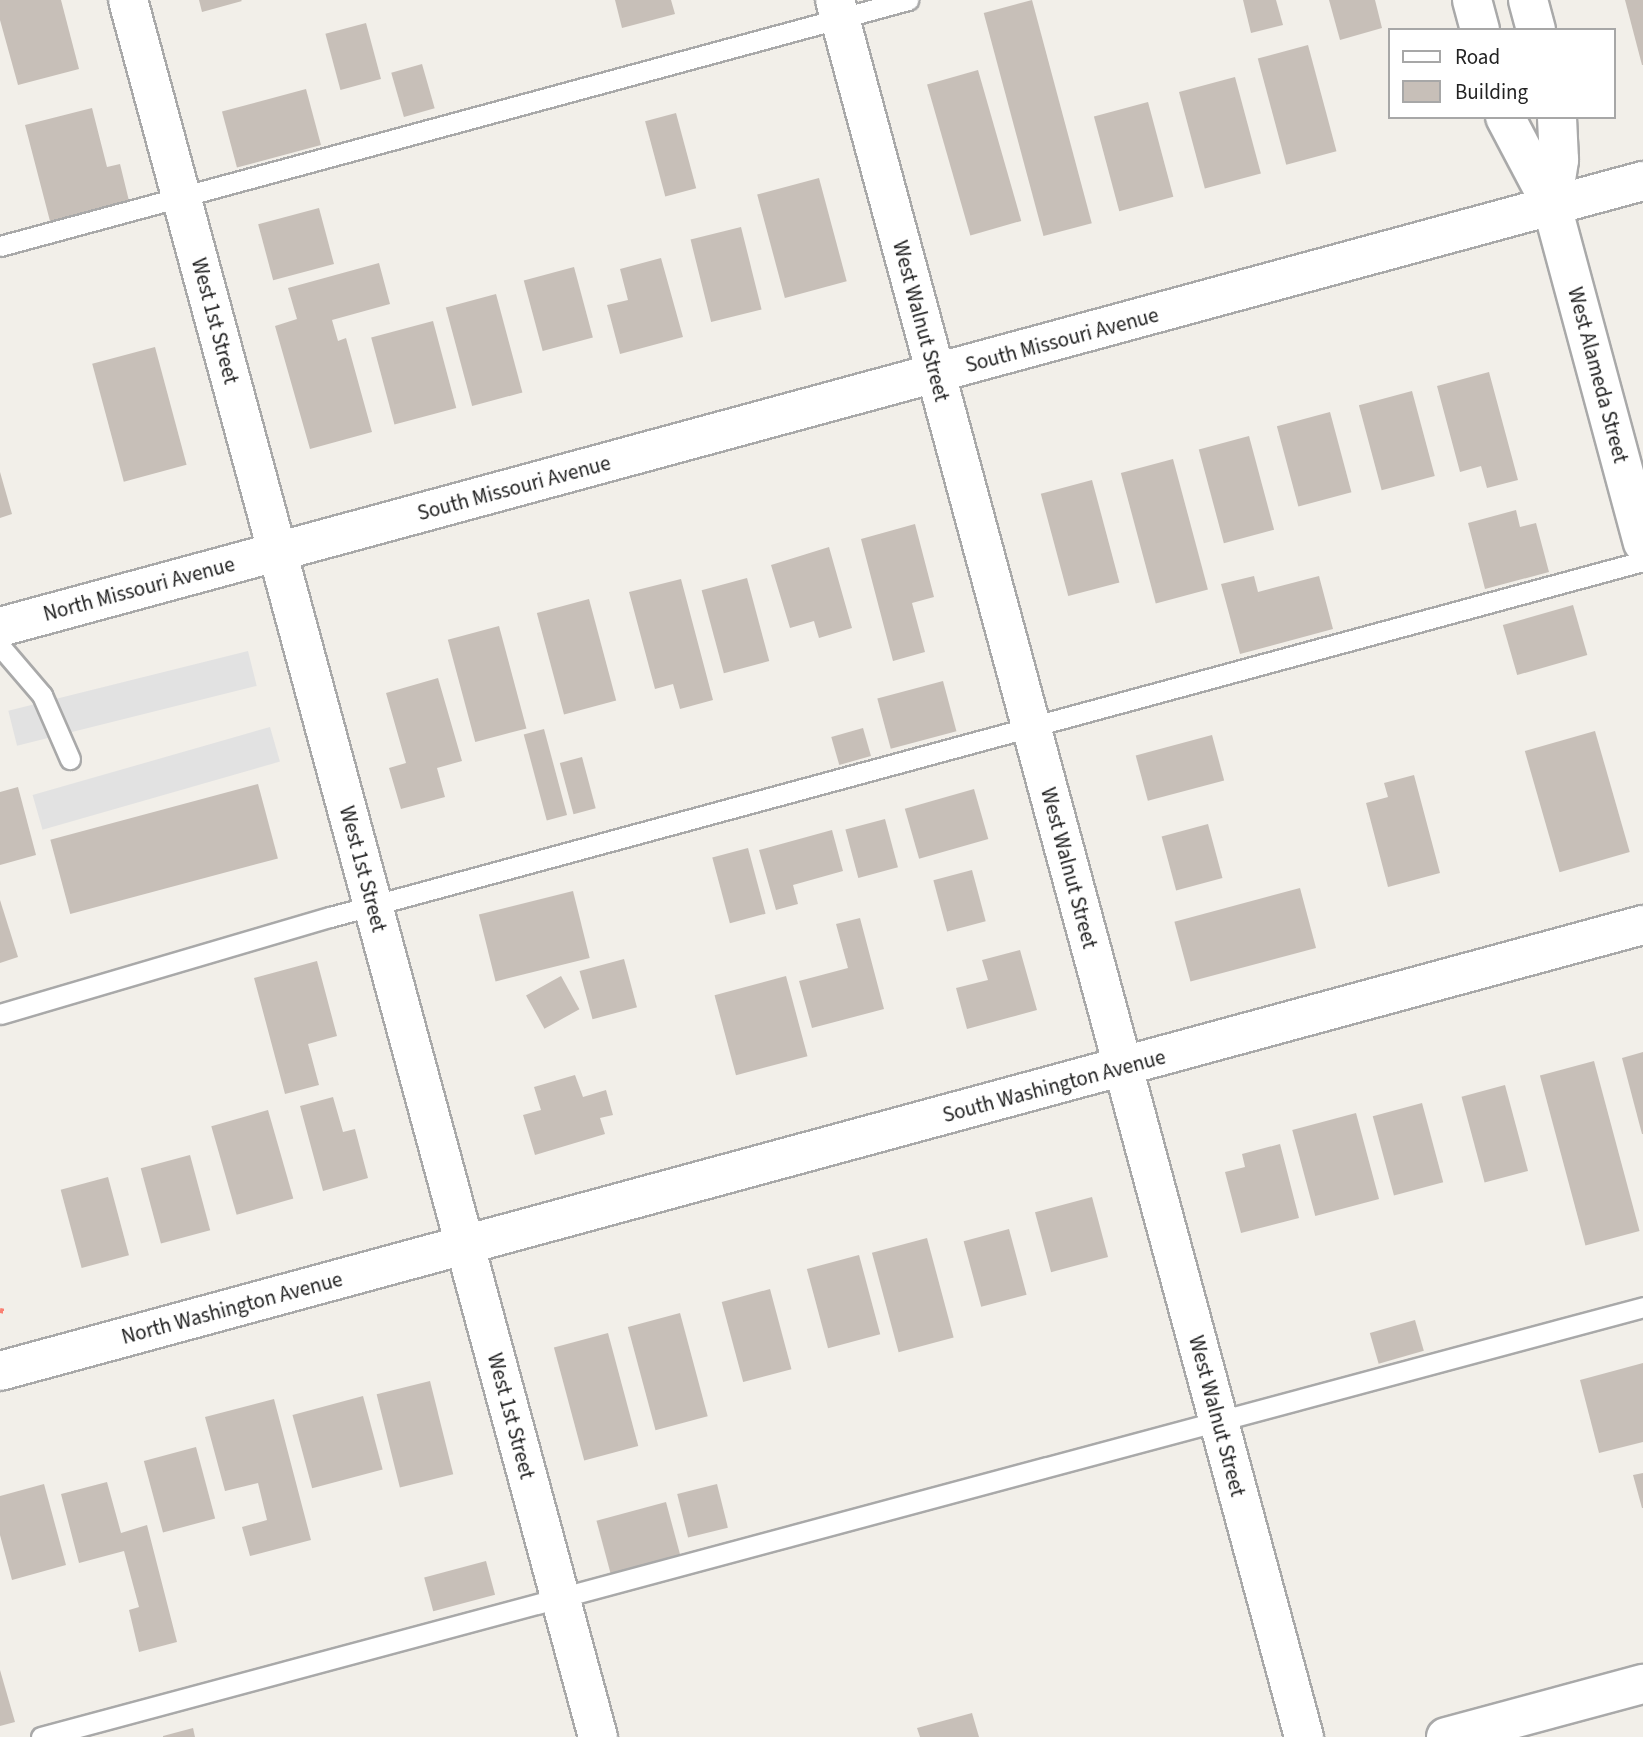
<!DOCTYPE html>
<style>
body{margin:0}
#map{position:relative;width:1643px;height:1737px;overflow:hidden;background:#f2efe9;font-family:"Source Sans 3",sans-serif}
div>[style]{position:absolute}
.parking>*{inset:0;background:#e2e2e2;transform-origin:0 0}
.building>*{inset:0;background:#c7bfb8;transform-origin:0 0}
.path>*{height:4.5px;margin-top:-2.25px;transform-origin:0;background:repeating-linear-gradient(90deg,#fa8072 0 3.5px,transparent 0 7px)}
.roads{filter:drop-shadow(2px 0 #a9a9a9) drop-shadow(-2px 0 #a9a9a9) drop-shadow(0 2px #a9a9a9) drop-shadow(0 -2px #a9a9a9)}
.service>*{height:19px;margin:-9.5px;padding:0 9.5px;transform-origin:9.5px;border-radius:9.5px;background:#fff}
.minor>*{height:38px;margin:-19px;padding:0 19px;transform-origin:19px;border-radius:19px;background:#fff}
.tertiary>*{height:38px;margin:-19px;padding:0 19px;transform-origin:19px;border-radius:19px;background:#fff}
span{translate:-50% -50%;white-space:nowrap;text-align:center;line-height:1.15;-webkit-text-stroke:5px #fff;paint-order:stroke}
.street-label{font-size:21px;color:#222}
.legend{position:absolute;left:1388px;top:28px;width:228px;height:91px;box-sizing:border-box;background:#fff;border:2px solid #a7a7a7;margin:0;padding:9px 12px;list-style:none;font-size:21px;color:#222}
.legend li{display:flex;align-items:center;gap:14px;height:35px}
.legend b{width:35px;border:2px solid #a7a7a7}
</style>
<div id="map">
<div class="parking">
<div style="left:248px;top:651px;width:36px;height:247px;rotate:76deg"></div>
<div style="left:270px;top:727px;width:36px;height:247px;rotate:74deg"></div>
</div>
<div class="building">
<div style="clip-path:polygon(0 0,61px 0,79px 69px,18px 85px,0 20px)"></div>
<div style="clip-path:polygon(199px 0,241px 0,242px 1px,202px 12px)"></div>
<div style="clip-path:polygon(615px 0,671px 0,675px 14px,622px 28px)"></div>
<div style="left:1032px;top:0;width:231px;height:50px;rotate:75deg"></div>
<div style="clip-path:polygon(1243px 0,1276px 0,1283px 25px,1251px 33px)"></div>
<div style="clip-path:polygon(1329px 0,1375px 0,1382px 28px,1340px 40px)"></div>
<div style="clip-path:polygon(1625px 0,1643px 0,1643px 65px,1642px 65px)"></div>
<div style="left:366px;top:23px;width:58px;height:42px;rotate:75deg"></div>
<div style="left:1308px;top:45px;width:110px;height:52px;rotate:75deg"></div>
<div style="left:422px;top:64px;width:46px;height:32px;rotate:74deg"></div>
<div style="left:978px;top:70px;width:157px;height:53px;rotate:74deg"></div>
<div style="left:1235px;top:77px;width:100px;height:58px;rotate:75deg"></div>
<div style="left:306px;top:89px;width:58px;height:87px;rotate:75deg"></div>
<div style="left:1148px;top:102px;width:98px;height:56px;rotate:75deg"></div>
<div style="clip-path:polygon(92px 108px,107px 167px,120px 164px,130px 205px,51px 225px,25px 125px)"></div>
<div style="left:676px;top:113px;width:78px;height:32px;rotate:75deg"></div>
<div style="left:819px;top:178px;width:107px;height:64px;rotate:75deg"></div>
<div style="left:319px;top:208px;width:58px;height:63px;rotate:75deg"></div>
<div style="left:741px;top:227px;width:85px;height:52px;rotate:76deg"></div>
<div style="clip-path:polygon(661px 258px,683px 337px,620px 354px,607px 305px,628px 300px,620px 269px)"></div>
<div style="clip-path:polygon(379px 263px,390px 304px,332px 320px,338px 341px,346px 338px,372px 432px,310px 449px,275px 326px,297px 319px,288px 288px)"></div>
<div style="left:574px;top:267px;width:73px;height:52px;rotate:75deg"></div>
<div style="left:496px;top:294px;width:102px;height:52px;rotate:75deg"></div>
<div style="left:433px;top:321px;width:90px;height:64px;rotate:75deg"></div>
<div style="left:155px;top:347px;width:122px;height:65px;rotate:75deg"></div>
<div style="clip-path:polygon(1489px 372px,1518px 480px,1487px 488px,1481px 466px,1460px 472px,1437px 386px)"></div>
<div style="left:1412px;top:391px;width:88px;height:55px;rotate:75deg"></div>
<div style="left:1330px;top:412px;width:83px;height:55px;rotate:75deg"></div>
<div style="left:1249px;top:436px;width:97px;height:52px;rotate:75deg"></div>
<div style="left:1173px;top:459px;width:135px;height:54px;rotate:75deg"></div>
<div style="clip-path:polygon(0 472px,12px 514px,0 518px)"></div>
<div style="left:1092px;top:480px;width:106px;height:53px;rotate:75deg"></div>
<div style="clip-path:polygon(1516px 510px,1520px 527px,1536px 523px,1549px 572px,1485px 589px,1468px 523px)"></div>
<div style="clip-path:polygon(915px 524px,934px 597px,912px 603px,925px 652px,893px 661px,861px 539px)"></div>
<div style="clip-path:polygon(829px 547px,852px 628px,819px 638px,814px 621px,790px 628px,771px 565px)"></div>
<div style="clip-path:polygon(1254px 576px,1258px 592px,1319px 576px,1333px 629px,1240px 654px,1221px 584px)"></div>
<div style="left:747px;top:578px;width:86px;height:47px;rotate:75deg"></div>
<div style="clip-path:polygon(681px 579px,713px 700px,680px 709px,673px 684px,655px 689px,629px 592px)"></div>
<div style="left:589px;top:599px;width:105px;height:54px;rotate:75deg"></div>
<div style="left:1573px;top:605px;width:52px;height:73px;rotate:74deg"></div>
<div style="left:499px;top:626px;width:106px;height:53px;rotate:75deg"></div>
<div style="clip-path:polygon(438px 678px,462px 761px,437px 768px,445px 797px,401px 809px,389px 768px,406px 763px,386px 693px)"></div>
<div style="left:943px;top:681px;width:52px;height:68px;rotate:75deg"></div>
<div style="left:863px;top:728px;width:29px;height:33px;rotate:74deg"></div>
<div style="left:544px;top:729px;width:89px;height:21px;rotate:75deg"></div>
<div style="left:1595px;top:731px;width:126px;height:73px;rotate:74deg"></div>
<div style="left:1212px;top:735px;width:47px;height:79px;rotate:75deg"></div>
<div style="left:582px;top:757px;width:53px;height:23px;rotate:75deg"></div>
<div style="clip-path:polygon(1414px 775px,1440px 873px,1388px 887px,1366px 803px,1388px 797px,1384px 783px)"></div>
<div style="left:258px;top:784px;width:77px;height:215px;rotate:75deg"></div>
<div style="clip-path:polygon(18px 787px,36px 855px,0 865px,0 792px)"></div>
<div style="left:974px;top:789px;width:52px;height:72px;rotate:74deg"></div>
<div style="left:885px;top:819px;width:50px;height:41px;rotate:75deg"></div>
<div style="left:1208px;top:824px;width:56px;height:48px;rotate:75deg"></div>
<div style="clip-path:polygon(832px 830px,843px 871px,793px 885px,798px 904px,776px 910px,759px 850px)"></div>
<div style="left:748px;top:848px;width:68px;height:37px;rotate:75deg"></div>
<div style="left:972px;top:870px;width:53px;height:40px;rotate:75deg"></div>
<div style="left:1300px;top:888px;width:62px;height:130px;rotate:75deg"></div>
<div style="left:573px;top:891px;width:69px;height:97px;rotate:76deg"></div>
<div style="clip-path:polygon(0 900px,18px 957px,0 963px)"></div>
<div style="clip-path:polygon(860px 918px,884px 1009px,812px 1028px,799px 981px,848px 968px,836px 924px)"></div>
<div style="clip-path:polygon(1020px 950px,1037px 1010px,967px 1029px,956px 988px,988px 980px,982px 960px)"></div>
<div style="left:624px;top:959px;width:50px;height:46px;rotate:75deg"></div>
<div style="clip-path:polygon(317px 961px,337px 1036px,308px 1044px,319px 1085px,285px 1094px,254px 978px)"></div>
<div style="left:561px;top:976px;width:38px;height:40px;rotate:61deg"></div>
<div style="left:786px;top:976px;width:83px;height:74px;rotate:75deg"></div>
<div style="clip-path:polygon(1643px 1052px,1643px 1134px,1642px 1134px,1622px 1058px)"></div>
<div style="left:1594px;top:1061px;width:176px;height:56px;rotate:75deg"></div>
<div style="clip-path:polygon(575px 1075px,583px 1097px,606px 1090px,613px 1115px,600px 1118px,605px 1134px,535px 1155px,523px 1115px,541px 1110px,534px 1087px)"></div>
<div style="left:1505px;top:1085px;width:89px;height:45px;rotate:75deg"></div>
<div style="clip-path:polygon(333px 1097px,343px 1132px,355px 1129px,368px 1178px,323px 1191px,300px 1106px)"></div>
<div style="left:1422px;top:1103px;width:82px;height:51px;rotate:75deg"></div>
<div style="left:268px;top:1110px;width:92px;height:59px;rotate:74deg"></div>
<div style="left:1356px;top:1113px;width:89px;height:66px;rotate:75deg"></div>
<div style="clip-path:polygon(1280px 1144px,1299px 1218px,1241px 1233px,1225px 1172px,1245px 1167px,1242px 1154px)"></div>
<div style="left:190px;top:1155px;width:78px;height:51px;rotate:75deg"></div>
<div style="left:108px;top:1177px;width:81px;height:49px;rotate:75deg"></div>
<div style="left:1092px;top:1197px;width:62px;height:59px;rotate:75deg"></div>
<div style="left:1009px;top:1229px;width:68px;height:47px;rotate:75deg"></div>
<div style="left:927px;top:1238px;width:103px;height:57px;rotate:75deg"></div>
<div style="left:859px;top:1255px;width:82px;height:54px;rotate:75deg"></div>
<div style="left:770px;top:1289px;width:83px;height:50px;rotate:75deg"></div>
<div style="left:680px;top:1313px;width:107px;height:54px;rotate:75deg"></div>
<div style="left:1415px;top:1320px;width:32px;height:47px;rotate:74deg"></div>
<div style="left:608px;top:1333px;width:117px;height:56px;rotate:75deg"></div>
<div style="clip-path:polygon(1643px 1363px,1643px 1442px,1599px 1453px,1580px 1380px)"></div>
<div style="left:430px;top:1381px;width:96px;height:55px;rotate:76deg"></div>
<div style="left:363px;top:1396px;width:76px;height:73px;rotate:75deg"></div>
<div style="clip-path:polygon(274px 1399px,311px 1540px,250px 1556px,242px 1527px,267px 1520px,258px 1483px,225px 1491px,205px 1417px)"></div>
<div style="left:196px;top:1447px;width:74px;height:54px;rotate:75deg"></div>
<div style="clip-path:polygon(1643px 1473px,1643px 1508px,1642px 1508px,1633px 1475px)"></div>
<div style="clip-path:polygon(107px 1482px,121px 1533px,147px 1525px,177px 1642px,139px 1652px,129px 1610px,139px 1607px,124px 1551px,79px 1563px,61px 1494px)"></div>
<div style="clip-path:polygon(44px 1484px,66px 1565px,12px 1580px,0 1535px,0 1496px)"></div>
<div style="left:717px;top:1484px;width:45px;height:41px;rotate:76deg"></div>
<div style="left:666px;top:1502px;width:58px;height:72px;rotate:75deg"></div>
<div style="left:486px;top:1561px;width:35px;height:64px;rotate:75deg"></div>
<div style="clip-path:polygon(0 1670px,15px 1722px,0 1726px)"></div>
<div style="clip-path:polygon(972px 1713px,979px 1737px,920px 1737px,917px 1728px)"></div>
<div style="clip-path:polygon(193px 1728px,195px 1737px,163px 1737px,163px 1736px)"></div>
</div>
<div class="path">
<div style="left:0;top:1310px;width:5px;rotate:11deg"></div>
</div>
<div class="roads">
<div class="service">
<div style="left:0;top:246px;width:941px;rotate:-15.16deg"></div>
<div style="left:0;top:646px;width:65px;rotate:49.4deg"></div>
<div style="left:42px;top:695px;width:70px;rotate:66.4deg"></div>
<div style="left:0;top:1014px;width:344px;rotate:-16.4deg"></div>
<div style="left:330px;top:917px;width:1360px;rotate:-15.17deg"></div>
<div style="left:41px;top:1737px;width:1659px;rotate:-15.02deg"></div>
</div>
<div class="minor">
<div style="left:128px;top:0;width:1799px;rotate:74.86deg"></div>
<div style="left:835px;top:0;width:1799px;rotate:74.89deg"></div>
<div style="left:0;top:627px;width:1702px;rotate:-15.19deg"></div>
<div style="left:1446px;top:1737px;width:204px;rotate:-15.1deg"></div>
</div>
<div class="tertiary">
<div style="left:1472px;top:0;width:31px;rotate:75deg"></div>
<div style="left:1528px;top:0;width:31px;rotate:75deg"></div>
<div style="left:1505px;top:117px;width:101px;rotate:62.2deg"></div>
<div style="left:1552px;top:206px;width:349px;rotate:74.9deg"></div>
<div style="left:1552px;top:206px;width:47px;rotate:-81.3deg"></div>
<div style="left:1559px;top:160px;width:43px;rotate:-92.7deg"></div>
<div style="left:0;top:1371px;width:1702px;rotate:-15.19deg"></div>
</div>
</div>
<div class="street-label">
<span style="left:215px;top:321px;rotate:75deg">West 1st Street</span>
<span style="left:921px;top:321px;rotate:75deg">West Walnut Street</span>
<span style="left:1062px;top:340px;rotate:-15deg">South Missouri Avenue</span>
<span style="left:1598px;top:375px;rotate:75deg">West Alameda Street</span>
<span style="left:514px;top:488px;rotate:-15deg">South Missouri Avenue</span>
<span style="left:139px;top:589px;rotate:-15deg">North Missouri Avenue</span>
<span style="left:1069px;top:868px;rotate:75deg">West Walnut Street</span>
<span style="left:363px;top:869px;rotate:75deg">West 1st Street</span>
<span style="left:1054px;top:1086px;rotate:-15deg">South Washington Avenue</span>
<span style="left:232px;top:1308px;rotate:-15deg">North Washington Avenue</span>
<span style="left:511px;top:1416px;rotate:75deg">West 1st Street</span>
<span style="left:1217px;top:1416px;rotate:75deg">West Walnut Street</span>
</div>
<ul class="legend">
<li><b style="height:9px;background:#fff"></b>Road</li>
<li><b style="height:19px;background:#c7bfb8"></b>Building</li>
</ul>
</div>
